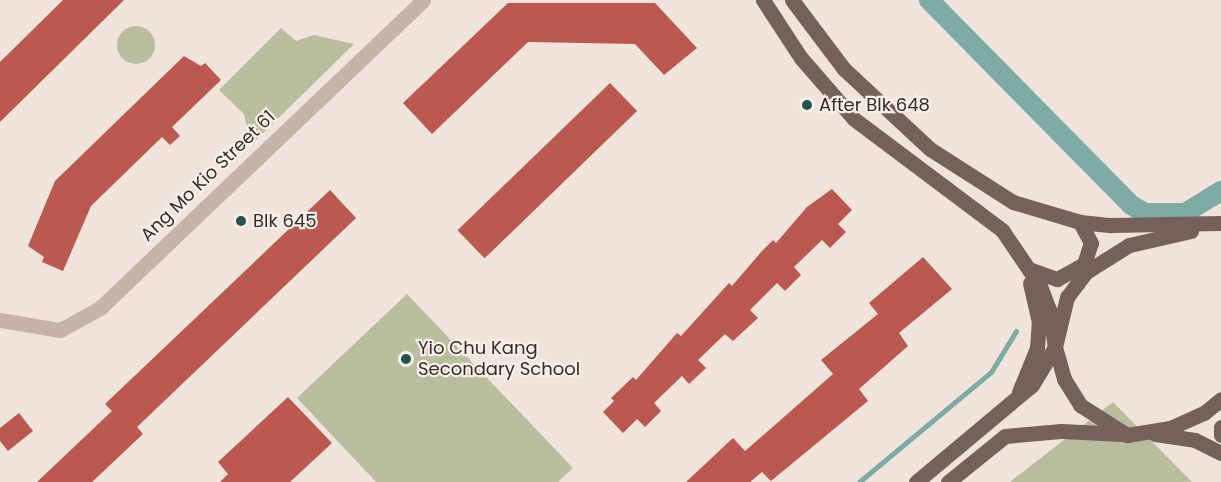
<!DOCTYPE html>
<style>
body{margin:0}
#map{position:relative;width:1221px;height:482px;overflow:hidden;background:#f0e4dd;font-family:Poppins,sans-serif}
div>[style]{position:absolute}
.green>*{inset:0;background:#b9be9f}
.round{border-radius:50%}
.stream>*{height:5px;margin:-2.5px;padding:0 2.5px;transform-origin:2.5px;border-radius:2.5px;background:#7faba5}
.canal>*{height:20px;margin:-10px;padding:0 10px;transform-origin:10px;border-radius:10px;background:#7faba5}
.building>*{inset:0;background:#bb5950;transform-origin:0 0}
.street>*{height:15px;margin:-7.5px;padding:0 7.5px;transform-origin:7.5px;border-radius:7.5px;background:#c7b3aa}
.primary>*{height:15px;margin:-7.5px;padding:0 7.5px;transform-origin:7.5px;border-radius:7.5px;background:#76605c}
.dots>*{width:16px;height:16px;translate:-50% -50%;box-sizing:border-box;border:3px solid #f8efe9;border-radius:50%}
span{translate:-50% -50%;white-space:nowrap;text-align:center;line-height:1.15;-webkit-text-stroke:4.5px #f8efe9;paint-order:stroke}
.poi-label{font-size:18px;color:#352b29}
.left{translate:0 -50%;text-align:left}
.street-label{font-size:18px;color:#352b29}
</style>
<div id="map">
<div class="green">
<div class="round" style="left:117px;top:26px;width:38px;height:38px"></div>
<div style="clip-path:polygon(281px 28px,296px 41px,314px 35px,354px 44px,251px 145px,244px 114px,219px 90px)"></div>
<div style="clip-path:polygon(407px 294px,573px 468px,558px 482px,376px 482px,297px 398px)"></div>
<div style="clip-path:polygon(1113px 402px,1192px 482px,1010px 482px)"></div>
</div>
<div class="stream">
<div style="left:1066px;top:141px;width:11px;rotate:75deg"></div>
<div style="left:859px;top:482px;width:172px;rotate:-39.8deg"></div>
<div style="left:991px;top:372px;width:48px;rotate:-58.6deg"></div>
</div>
<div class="canal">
<div style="left:929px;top:0;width:288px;rotate:45.4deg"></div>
<div style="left:1131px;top:205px;width:16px;rotate:30deg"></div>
<div style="left:1145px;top:213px;width:40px"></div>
<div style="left:1185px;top:213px;width:42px;rotate:-31.4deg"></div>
</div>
<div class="building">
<div style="clip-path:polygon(63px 0,124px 0,0 122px,0 62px)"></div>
<div style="clip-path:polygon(508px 3px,655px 3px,697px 48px,664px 75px,635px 44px,528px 42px,432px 134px,403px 103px)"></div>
<div style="clip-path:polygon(184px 56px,201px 66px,205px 63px,221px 80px,172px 127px,180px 136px,170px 145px,162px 137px,91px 206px,63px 271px,42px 262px,44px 257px,28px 246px,55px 181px)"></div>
<div style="left:610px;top:83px;width:39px;height:212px;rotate:46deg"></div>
<div style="clip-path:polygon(832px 189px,852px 210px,838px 224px,846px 232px,830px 248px,822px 240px,794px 267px,801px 275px,785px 291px,777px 283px,750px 310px,758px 318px,733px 341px,725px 334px,698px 360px,706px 368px,689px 384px,682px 376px,654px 403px,661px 411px,645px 427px,637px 419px,623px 433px,603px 412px,614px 401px,611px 398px,633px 377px,636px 380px,677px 333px,681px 336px,729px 283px,732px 286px,762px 251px,773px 240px,776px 243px,807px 207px)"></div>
<div style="clip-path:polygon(330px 190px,356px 218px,137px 427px,143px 434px,92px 482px,37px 482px,112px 411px,105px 404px)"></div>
<div style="clip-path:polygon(923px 257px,952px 289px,899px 333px,908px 346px,859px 389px,868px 401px,771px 481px,762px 472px,750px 482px,686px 482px,733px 438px,745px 451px,833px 374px,821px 360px,878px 314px,869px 303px)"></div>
<div style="clip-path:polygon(288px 397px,332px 443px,290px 482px,220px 482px,228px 474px,218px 462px)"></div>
<div style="clip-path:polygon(19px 413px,33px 431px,8px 451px,0 441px,0 428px)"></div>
</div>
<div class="street">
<div style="left:0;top:320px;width:61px;rotate:9.5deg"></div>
<div style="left:60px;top:330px;width:46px;rotate:-28.8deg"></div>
<div style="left:100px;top:308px;width:446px;rotate:-43.6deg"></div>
</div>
<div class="primary">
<div style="left:763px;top:0;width:69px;rotate:56.8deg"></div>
<div style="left:801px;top:58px;width:81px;rotate:49deg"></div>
<div style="left:854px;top:119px;width:185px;rotate:36.9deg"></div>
<div style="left:1002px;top:230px;width:68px;rotate:55.8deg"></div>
<div style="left:1040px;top:286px;width:28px;rotate:69deg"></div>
<div style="left:1050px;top:312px;width:35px;rotate:82deg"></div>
<div style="left:792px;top:0;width:86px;rotate:53deg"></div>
<div style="left:844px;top:69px;width:117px;rotate:42.9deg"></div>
<div style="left:930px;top:149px;width:98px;rotate:32.6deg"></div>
<div style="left:1013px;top:202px;width:70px;rotate:16.6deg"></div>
<div style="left:1080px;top:222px;width:31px;rotate:6deg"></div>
<div style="left:1111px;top:225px;width:110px;rotate:-1deg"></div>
<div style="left:1191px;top:231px;width:64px;rotate:167.3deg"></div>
<div style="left:1129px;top:245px;width:51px;rotate:147.9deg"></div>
<div style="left:1086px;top:272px;width:31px;rotate:127deg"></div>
<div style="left:1067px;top:297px;width:51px;rotate:103.5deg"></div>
<div style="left:1055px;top:347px;width:33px;rotate:74deg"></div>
<div style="left:1064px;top:379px;width:31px;rotate:58deg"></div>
<div style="left:1080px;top:405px;width:56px;rotate:32.6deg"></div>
<div style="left:1127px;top:435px;width:44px;rotate:-9.2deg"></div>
<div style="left:1170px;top:428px;width:37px;rotate:-24deg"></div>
<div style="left:1204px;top:413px;width:22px;rotate:-39deg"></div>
<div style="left:1029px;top:269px;width:30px;rotate:20deg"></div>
<div style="left:1057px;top:279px;width:31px;rotate:-29deg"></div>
<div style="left:1084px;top:264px;width:22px;rotate:-72deg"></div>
<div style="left:1091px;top:243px;width:24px;rotate:-118deg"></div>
<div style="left:1019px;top:392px;width:48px;rotate:-67.8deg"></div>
<div style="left:1037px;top:348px;width:26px;rotate:-86deg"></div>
<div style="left:1039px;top:322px;width:40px;rotate:-103deg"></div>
<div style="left:1221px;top:427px;width:8px;rotate:90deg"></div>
<div style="left:1155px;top:434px;width:40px;rotate:8.5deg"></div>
<div style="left:1195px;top:440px;width:29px;rotate:27deg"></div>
<div style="left:916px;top:482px;width:151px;rotate:-39.9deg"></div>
<div style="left:1032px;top:385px;width:44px;rotate:-58.8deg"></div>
<div style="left:948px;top:482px;width:73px;rotate:-38.9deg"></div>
<div style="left:1005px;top:436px;width:56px;rotate:-5.1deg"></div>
<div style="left:1061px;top:431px;width:61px;rotate:2.8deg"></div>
</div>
<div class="dots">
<div style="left:807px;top:105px;background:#22534f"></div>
<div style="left:241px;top:221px;background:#22534f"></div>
<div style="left:406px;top:359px;background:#22534f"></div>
</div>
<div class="poi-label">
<span class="left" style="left:819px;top:105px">After Blk 648</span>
<span class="left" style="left:253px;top:221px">Blk 645</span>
<span class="left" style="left:418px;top:359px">Yio Chu Kang<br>Secondary School</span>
</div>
<div class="street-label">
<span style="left:208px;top:176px;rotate:-44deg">Ang Mo Kio Street 61</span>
</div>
</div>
